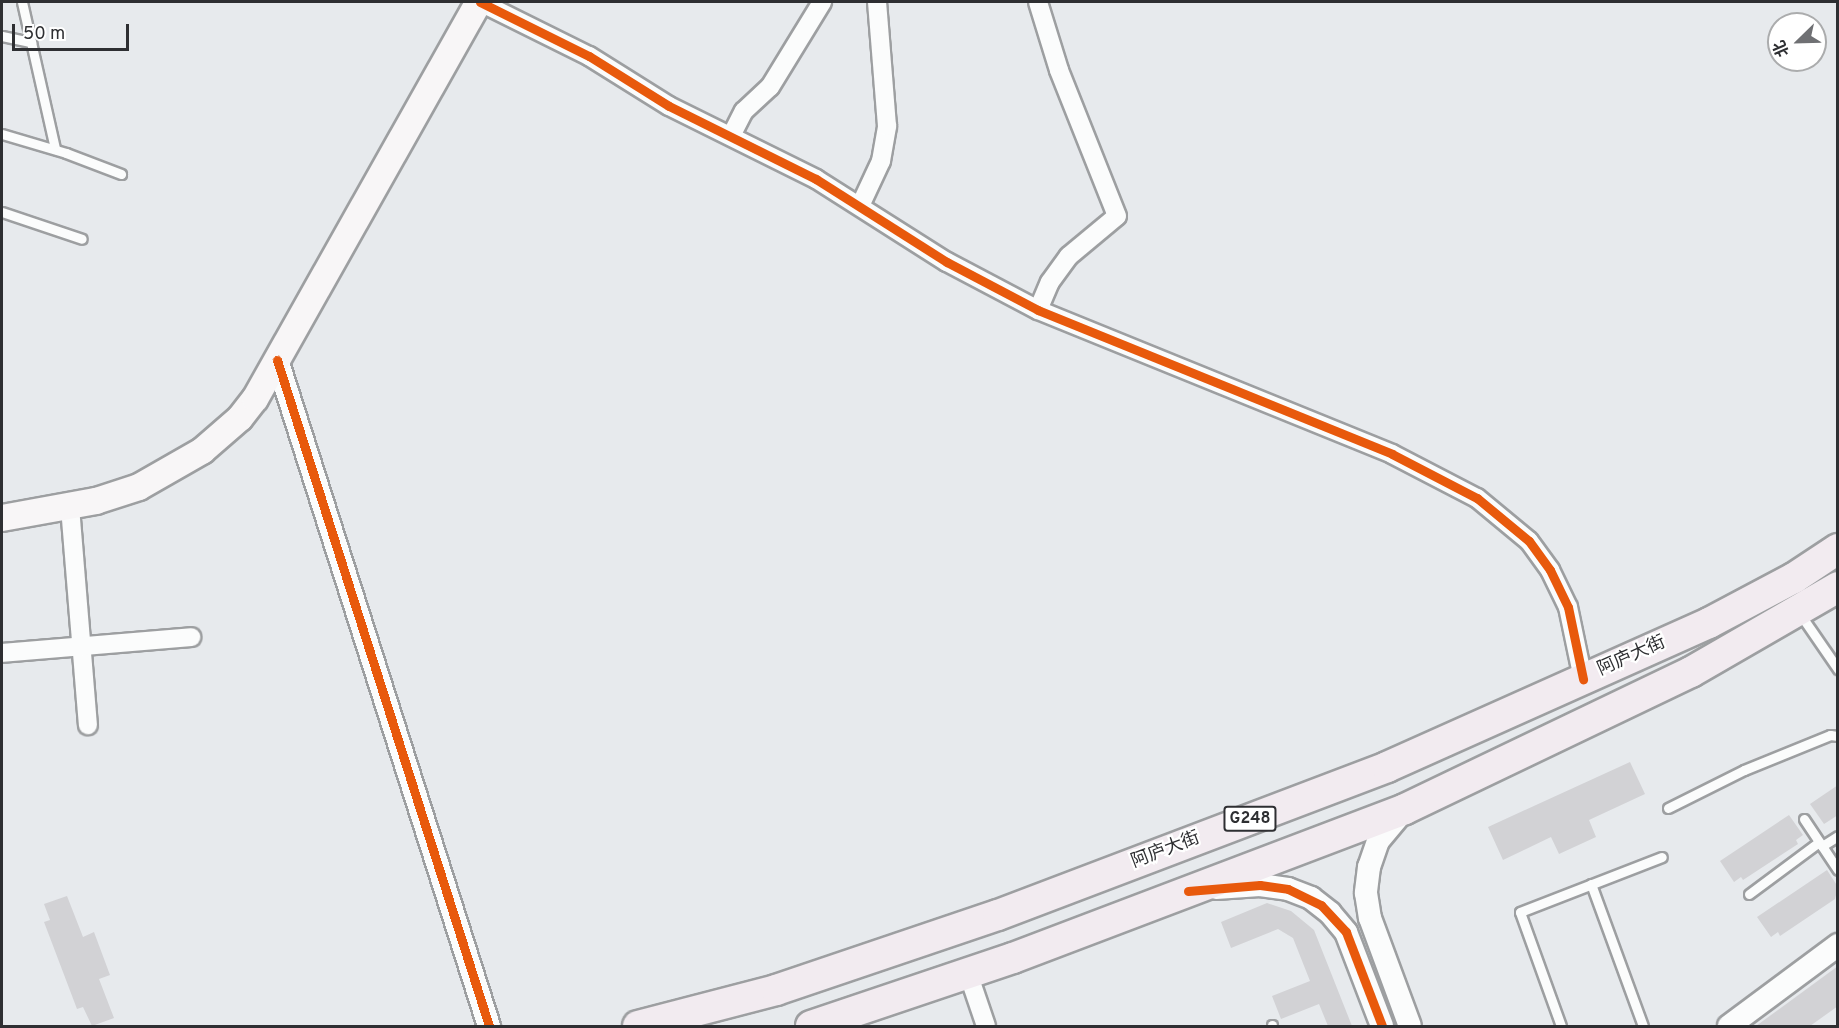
<!DOCTYPE html>
<meta charset="utf-8">
<style>
body{margin:0}
#map{position:relative;width:1839px;height:1028px;overflow:hidden;background:#e7eaed;font-family:Overpass,"Noto Sans SC",sans-serif}
div>[style]{position:absolute}
.building>*{inset:0;background:#d2d2d5}
.roads{filter:drop-shadow(2px 0 #9d9fa1) drop-shadow(-2px 0 #9d9fa1) drop-shadow(0 2px #9d9fa1) drop-shadow(0 -2px #9d9fa1)}
.service>*{height:9px;margin:-4.5px;padding:0 4.5px;transform-origin:4.5px;border-radius:4.5px;background:#fbfcfc}
.minor>*{height:18px;margin:-9px;padding:0 9px;transform-origin:9px;border-radius:9px;background:#fbfcfc}
.tertiary>*{height:22px;margin:-11px;padding:0 11px;transform-origin:11px;border-radius:11px;background:#fbfcfc}
.secondary>*{height:26px;margin:-13px;padding:0 13px;transform-origin:13px;border-radius:13px;background:#f8f6f7}
.trunk>*{height:30px;margin:-15px;padding:0 15px;transform-origin:15px;border-radius:15px;background:#f2ebf0}
.cycleway>*{height:9px;margin:-4.5px;padding:0 4.5px;transform-origin:4.5px;border-radius:4.5px;background:#e8590c}
span{translate:-50% -50%;white-space:nowrap;text-align:center;line-height:1.15;-webkit-text-stroke:4.5px #fff;paint-order:stroke}
.shield-label span{padding:2px 4px;background:#fff;border:2px solid;border-radius:4px;-webkit-text-stroke-width:0}
.shield-label{font-size:16px;color:#2e2f32;font-weight:700}
.street-label{font-size:18px;color:#2e2f32}
.frame{position:absolute;inset:0;border:3px solid #2e2f32;pointer-events:none}
.north{position:absolute;left:1767px;top:12px;width:60px;height:60px;box-sizing:border-box;background:#fff;border:2px solid #abacad;border-radius:50%;rotate:247deg;font-size:16px;font-weight:700;line-height:24px;text-align:center;color:#2e2f32}
.north::after{content:'';display:block;margin:auto;width:21px;height:27px;background:#6f7073;clip-path:polygon(50% 0,100% 100%,50% 72%,0 100%)}
.scale{position:absolute;left:12px;top:24px;width:117px;height:27px;box-sizing:border-box;border:3px solid #2e2f32;border-top:0;padding-left:8px;font-size:18px;line-height:21px;white-space:nowrap;color:#2e2f32;-webkit-text-stroke:4px #fff;paint-order:stroke}
</style>
<div id="map">
<div class="building">
<div style="clip-path:polygon(1630px 762px,1645px 794px,1589px 820px,1596px 837px,1559px 854px,1551px 837px,1503px 860px,1488px 827px)"></div>
<div style="clip-path:polygon(1838px 785px,1838px 815px,1824px 824px,1810px 804px)"></div>
<div style="clip-path:polygon(1789px 815px,1803px 835px,1796px 840px,1798px 844px,1743px 880px,1741px 877px,1734px 882px,1720px 861px)"></div>
<div style="clip-path:polygon(1827px 870px,1838px 887px,1835px 899px,1780px 936px,1778px 932px,1771px 937px,1757px 917px)"></div>
<div style="clip-path:polygon(67px 896px,83px 937px,94px 932px,110px 975px,99px 979px,114px 1018px,92px 1026px,83px 1007px,77px 1009px,44px 922px,50px 920px,44px 904px)"></div>
<div style="clip-path:polygon(1267px 903px,1291px 911px,1314px 930px,1352px 1026px,1328px 1026px,1319px 1004px,1281px 1019px,1272px 996px,1310px 981px,1293px 938px,1278px 929px,1231px 948px,1221px 922px)"></div>
<div style="clip-path:polygon(1838px 966px,1838px 1006px,1810px 1026px,1756px 1026px)"></div>
</div>
<div class="roads">
<div class="service">
<div style="left:22px;top:2px;width:151px;rotate:77.3deg"></div>
<div style="left:2px;top:36px;width:30px;rotate:12deg"></div>
<div style="left:2px;top:134px;width:67px;rotate:16.5deg"></div>
<div style="left:66px;top:153px;width:59px;rotate:20.9deg"></div>
<div style="left:2px;top:212px;width:84px;rotate:18.6deg"></div>
<div style="left:1800px;top:614px;width:67px;rotate:55.4deg"></div>
<div style="left:1668px;top:808px;width:85px;rotate:-26.6deg"></div>
<div style="left:1744px;top:770px;width:93px;rotate:-22.1deg"></div>
<div style="left:1830px;top:735px;width:8px;rotate:7deg"></div>
<div style="left:1804px;top:819px;width:61px;rotate:56.3deg"></div>
<div style="left:1822px;top:846px;width:19px;rotate:-32deg"></div>
<div style="left:1591px;top:884px;width:151px;rotate:69.9deg"></div>
<div style="left:1749px;top:894px;width:87px;rotate:-36.6deg"></div>
<div style="left:1272px;top:1025px;width:1px;rotate:90deg"></div>
<div style="left:1561px;top:1026px;width:121px;rotate:-109.8deg"></div>
<div style="left:1520px;top:912px;width:152px;rotate:-21.2deg"></div>
</div>
<div class="minor">
<div style="left:480px;top:2px;width:122px;rotate:26.4deg"></div>
<div style="left:589px;top:56px;width:94px;rotate:32deg"></div>
<div style="left:669px;top:106px;width:164px;rotate:26.4deg"></div>
<div style="left:816px;top:179px;width:155px;rotate:32.4deg"></div>
<div style="left:947px;top:262px;width:103px;rotate:27.8deg"></div>
<div style="left:1038px;top:310px;width:382px;rotate:22.1deg"></div>
<div style="left:1392px;top:454px;width:96px;rotate:27.4deg"></div>
<div style="left:1477px;top:498px;width:67px;rotate:39.6deg"></div>
<div style="left:1529px;top:541px;width:36px;rotate:54deg"></div>
<div style="left:1550px;top:570px;width:41px;rotate:64.1deg"></div>
<div style="left:1568px;top:607px;width:74px;rotate:78.2deg"></div>
<div style="left:731px;top:136px;width:28px;rotate:-63deg"></div>
<div style="left:744px;top:111px;width:35px;rotate:-43deg"></div>
<div style="left:770px;top:87px;width:100px;rotate:-58.5deg"></div>
<div style="left:860px;top:206px;width:50px;rotate:-65deg"></div>
<div style="left:881px;top:161px;width:36px;rotate:-80deg"></div>
<div style="left:887px;top:126px;width:124px;rotate:-94.6deg"></div>
<div style="left:1038px;top:310px;width:30px;rotate:-67deg"></div>
<div style="left:1050px;top:282px;width:32px;rotate:-54deg"></div>
<div style="left:1069px;top:256px;width:62px;rotate:-39.8deg"></div>
<div style="left:1117px;top:216px;width:157px;rotate:-111.7deg"></div>
<div style="left:1059px;top:70px;width:71px;rotate:-107.2deg"></div>
<div style="left:70px;top:507px;width:219px;rotate:85.3deg"></div>
<div style="left:2px;top:653px;width:190px;rotate:-4.8deg"></div>
<div style="left:968px;top:973px;width:56px;rotate:71.2deg"></div>
</div>
<div class="tertiary">
<div style="left:277px;top:360px;width:699px;rotate:72.34deg"></div>
<div style="left:1404px;top:810px;width:40px;rotate:130deg"></div>
<div style="left:1378px;top:841px;width:28px;rotate:109deg"></div>
<div style="left:1369px;top:867px;width:26px;rotate:97deg"></div>
<div style="left:1366px;top:893px;width:25px;rotate:81deg"></div>
<div style="left:1370px;top:918px;width:115px;rotate:69.7deg"></div>
<div style="left:1216px;top:888px;width:44px;rotate:-3.9deg"></div>
<div style="left:1260px;top:885px;width:28px;rotate:8deg"></div>
<div style="left:1288px;top:889px;width:25px;rotate:21deg"></div>
<div style="left:1311px;top:898px;width:24px;rotate:38deg"></div>
<div style="left:1330px;top:913px;width:25px;rotate:50deg"></div>
<div style="left:1346px;top:932px;width:101px;rotate:69deg"></div>
<div style="left:1729px;top:1026px;width:136px;rotate:-36.6deg"></div>
</div>
<div class="secondary">
<div style="left:2px;top:518px;width:96px;rotate:-10.3deg"></div>
<div style="left:96px;top:501px;width:45px;rotate:-18deg"></div>
<div style="left:139px;top:487px;width:73px;rotate:-29.7deg"></div>
<div style="left:202px;top:451px;width:50px;rotate:-41deg"></div>
<div style="left:240px;top:418px;width:24px;rotate:-52deg"></div>
<div style="left:255px;top:399px;width:456px;rotate:-60.6deg"></div>
</div>
<div class="trunk">
<div style="left:638px;top:1026px;width:143px;rotate:-14.6deg"></div>
<div style="left:776px;top:990px;width:234px;rotate:-18.7deg"></div>
<div style="left:998px;top:915px;width:416px;rotate:-20.8deg"></div>
<div style="left:1387px;top:767px;width:353px;rotate:-24.1deg"></div>
<div style="left:1709px;top:623px;width:96px;rotate:-27.9deg"></div>
<div style="left:1794px;top:578px;width:53px;rotate:-33.4deg"></div>
<div style="left:811px;top:1026px;width:213px;rotate:-18.6deg"></div>
<div style="left:1013px;top:958px;width:419px;rotate:-20.8deg"></div>
<div style="left:1405px;top:809px;width:317px;rotate:-25.6deg"></div>
<div style="left:1691px;top:672px;width:170px;rotate:-30deg"></div>
</div>
</div>
<div class="cycleway">
<div style="left:480px;top:2px;width:122px;rotate:26.4deg"></div>
<div style="left:589px;top:56px;width:94px;rotate:32deg"></div>
<div style="left:669px;top:106px;width:164px;rotate:26.4deg"></div>
<div style="left:816px;top:179px;width:155px;rotate:32.4deg"></div>
<div style="left:947px;top:262px;width:103px;rotate:27.8deg"></div>
<div style="left:1038px;top:310px;width:382px;rotate:22.1deg"></div>
<div style="left:1392px;top:454px;width:96px;rotate:27.4deg"></div>
<div style="left:1477px;top:498px;width:67px;rotate:39.6deg"></div>
<div style="left:1529px;top:541px;width:36px;rotate:54deg"></div>
<div style="left:1550px;top:570px;width:41px;rotate:64.1deg"></div>
<div style="left:1568px;top:607px;width:74px;rotate:78.2deg"></div>
<div style="left:277px;top:360px;width:699px;rotate:72.34deg"></div>
<div style="left:1188px;top:891px;width:72px;rotate:-4.8deg"></div>
<div style="left:1260px;top:885px;width:28px;rotate:8deg"></div>
<div style="left:1288px;top:889px;width:37px;rotate:26deg"></div>
<div style="left:1321px;top:905px;width:37px;rotate:47deg"></div>
<div style="left:1346px;top:932px;width:101px;rotate:69deg"></div>
</div>
<div class="shield-label">
<span style="left:1250px;top:819px">G248</span>
</div>
<div class="street-label">
<span style="left:1632px;top:657px;rotate:-24deg">阿庐大街</span>
<span style="left:1166px;top:851px;rotate:-21deg">阿庐大街</span>
</div>
<div class="frame"></div>
<div class="north">北</div>
<div class="scale">50 m</div>
</div>
